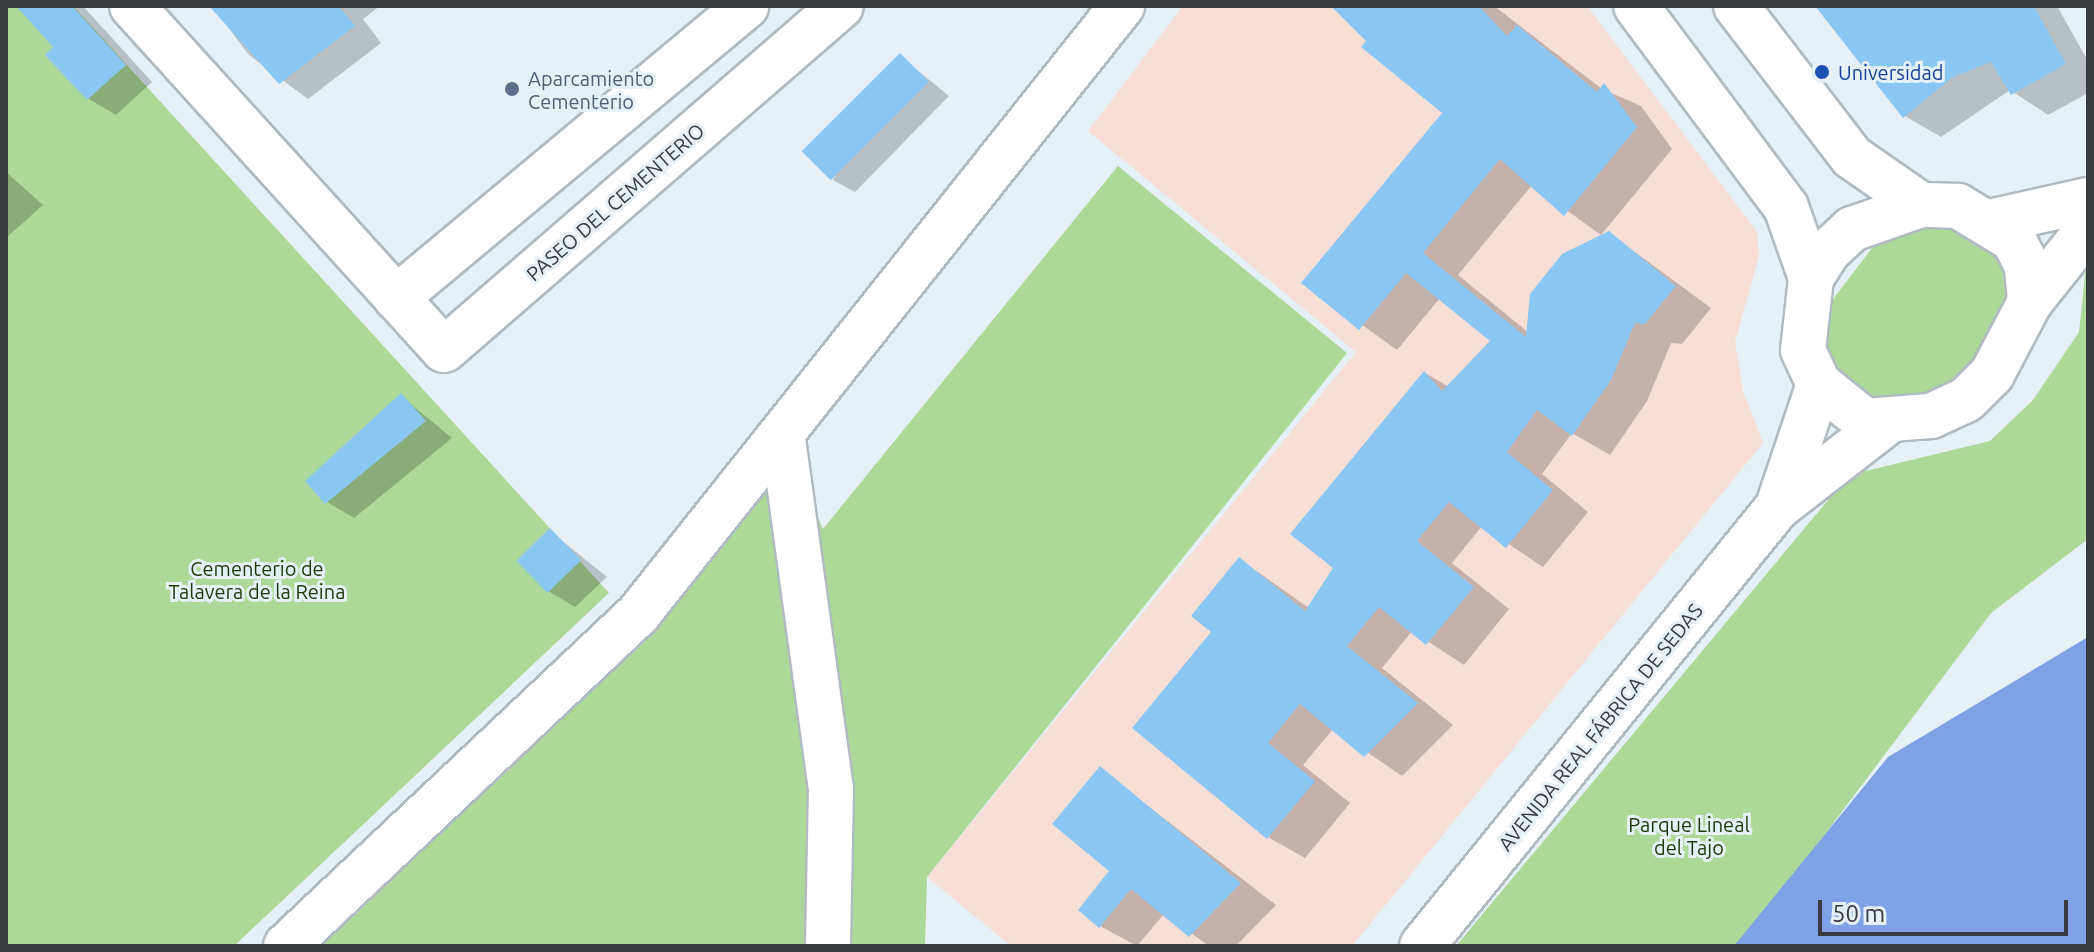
<!DOCTYPE html>
<meta charset="utf-8">
<style>
body{margin:0}
#map{position:relative;width:2094px;height:952px;overflow:hidden;background:#e5f0f7;font-family:Ubuntu,sans-serif}
div>[style]{position:absolute}
.education>*{inset:0;background:#f7ded6}
.green>*{inset:0;background:#acd997}
.water>*{inset:0;background:#7fa2e7}
.shadow>*{inset:0;background:#0003}
.building>*{inset:0;background:#8bc7f3;transform-origin:0 0}
.roads{filter:drop-shadow(2px 0 #b0bac1) drop-shadow(-2px 0 #b0bac1) drop-shadow(0 2px #b0bac1) drop-shadow(0 -2px #b0bac1)}
.minor>*{height:44px;margin:-22px;padding:0 22px;transform-origin:22px;border-radius:22px;background:#fff}
.dots>*{width:22px;height:22px;translate:-50% -50%;box-sizing:border-box;border:4px solid #e5f0f7;border-radius:50%}
span{translate:-50% -50%;white-space:nowrap;text-align:center;line-height:1.15;-webkit-text-stroke:6px #e5f0f7;paint-order:stroke}
.transit-label{font-size:20px;color:#164399}
.left{translate:0 -50%;text-align:left}
.service-label{font-size:20px;color:#4e5e75}
.street-label{font-size:20px;color:#373b3e}
.park-label{font-size:20px;color:#1b3a07}
.frame{position:absolute;inset:0;border:8px solid #373b3e;pointer-events:none}
.scale{position:absolute;left:1818px;top:900px;width:250px;height:36px;box-sizing:border-box;border:4px solid #373b3e;border-top:0;padding-left:10px;font-size:24px;line-height:28px;white-space:nowrap;color:#373b3e;-webkit-text-stroke:6px #e5f0f7;paint-order:stroke}
</style>
<div id="map">
<div class="education">
<div style="clip-path:polygon(1183px 6px,1587px 6px,1757px 232px,1759px 256px,1735px 342px,1743px 391px,1763px 443px,1352px 946px,1011px 946px,927px 877px,1356px 352px,1088px 131px)"></div>
</div>
<div class="green">
<div style="clip-path:polygon(6px 6px,73px 6px,609px 593px,234px 946px,6px 946px)"></div>
<div style="clip-path:polygon(1118px 166px,1347px 353px,927px 877px,925px 946px,283px 946px,783px 439px,823px 529px)"></div>
<div style="clip-path:polygon(1939px 226px,2004px 242px,2012px 320px,1947px 391px,1879px 410px,1835px 385px,1820px 335px,1827px 307px,1872px 248px,1896px 234px)"></div>
<div style="clip-path:polygon(2088px 248px,2088px 539px,1991px 613px,1765px 914px,1734px 946px,1456px 946px,1849px 475px,1990px 441px,2033px 400px,2079px 332px)"></div>
</div>
<div class="water">
<div style="clip-path:polygon(2088px 637px,2088px 946px,1734px 946px,1888px 757px)"></div>
</div>
<div class="shadow">
<div style="clip-path:polygon(18px 6px,83px 6px,152px 82px,116px 115px,89px 99px,48px 55px,56px 47px)"></div>
<div style="clip-path:polygon(212px 6px,380px 6px,363px 19px,381px 43px,308px 99px,249px 55px)"></div>
<div style="clip-path:polygon(1337px 6px,1494px 6px,1602px 89px,1641px 106px,1672px 149px,1601px 235px,1532px 185px,1458px 275px,1529px 333px,1609px 233px,1711px 308px,1682px 344px,1671px 343px,1647px 401px,1610px 455px,1572px 433px,1542px 474px,1588px 512px,1543px 567px,1482px 526px,1452px 563px,1509px 609px,1464px 665px,1412px 631px,1382px 668px,1453px 725px,1402px 776px,1333px 729px,1303px 765px,1350px 803px,1305px 858px,1268px 837px,1214px 631px,1239px 559px,1309px 608px,1335px 568px,1425px 373px,1449px 387px,1493px 341px,1440px 298px,1397px 350px,1304px 283px,1444px 113px)"></div>
<div style="clip-path:polygon(1818px 6px,2057px 6px,2088px 61px,2088px 93px,2048px 115px,2010px 90px,1941px 137px,1905px 116px)"></div>
<div style="clip-path:polygon(900px 56px,949px 96px,855px 192px,833px 180px)"></div>
<div style="clip-path:polygon(6px 172px,43px 205px,6px 238px)"></div>
<div style="clip-path:polygon(401px 396px,452px 438px,354px 518px,327px 502px)"></div>
<div style="clip-path:polygon(550px 531px,607px 577px,575px 607px,548px 591px)"></div>
<div style="clip-path:polygon(1100px 769px,1276px 905px,1236px 946px,1209px 946px,1164px 914px,1137px 946px,1100px 926px,1112px 871px)"></div>
</div>
<div class="building">
<div style="clip-path:polygon(16px 6px,72px 6px,126px 65px,87px 100px,45px 55px,53px 47px)"></div>
<div style="clip-path:polygon(209px 6px,339px 6px,355px 26px,279px 84px)"></div>
<div style="clip-path:polygon(1331px 6px,1479px 6px,1507px 36px,1517px 25px,1597px 92px,1604px 83px,1637px 127px,1564px 216px,1500px 159px,1423px 253px,1526px 337px,1530px 294px,1562px 254px,1609px 231px,1676px 286px,1645px 324px,1635px 323px,1611px 380px,1572px 436px,1537px 410px,1507px 452px,1553px 490px,1506px 548px,1449px 502px,1417px 541px,1474px 587px,1426px 645px,1379px 607px,1347px 646px,1418px 703px,1364px 757px,1300px 704px,1268px 743px,1315px 781px,1267px 839px,1132px 728px,1211px 632px,1191px 616px,1239px 557px,1305px 611px,1333px 568px,1290px 534px,1424px 371px,1442px 391px,1490px 341px,1406px 273px,1359px 330px,1301px 283px,1442px 113px,1361px 47px,1366px 41px)"></div>
<div style="clip-path:polygon(1815px 6px,2034px 6px,2066px 64px,2011px 95px,1991px 62px,1953px 77px,1903px 118px)"></div>
<div style="left:900px;top:53px;width:41px;height:139px;rotate:45deg"></div>
<div style="clip-path:polygon(401px 393px,426px 421px,325px 504px,305px 481px)"></div>
<div style="left:550px;top:528px;width:45px;height:47px;rotate:46deg"></div>
<div style="clip-path:polygon(1100px 766px,1241px 883px,1189px 937px,1131px 889px,1099px 928px,1078px 910px,1109px 871px,1052px 824px)"></div>
</div>
<div class="roads">
<div class="minor">
<div style="left:132px;top:6px;width:464px;rotate:47.8deg"></div>
<div style="left:444px;top:350px;width:525px;rotate:-40.91deg"></div>
<div style="left:1636px;top:6px;width:251px;rotate:53.3deg"></div>
<div style="left:1786px;top:207px;width:75px;rotate:70.6deg"></div>
<div style="left:1736px;top:6px;width:190px;rotate:52.5deg"></div>
<div style="left:1852px;top:157px;width:84px;rotate:34.8deg"></div>
<div style="left:1994px;top:221px;width:96px;rotate:-12.6deg"></div>
<div style="left:396px;top:298px;width:456px;rotate:-39.8deg"></div>
<div style="left:2030px;top:302px;width:36px;rotate:-95deg"></div>
<div style="left:2027px;top:266px;width:29px;rotate:-117deg"></div>
<div style="left:2014px;top:240px;width:66px;rotate:-148.7deg"></div>
<div style="left:1958px;top:206px;width:37px;rotate:-178deg"></div>
<div style="left:1921px;top:205px;width:73px;rotate:160.8deg"></div>
<div style="left:1852px;top:229px;width:33px;rotate:137deg"></div>
<div style="left:1828px;top:251px;width:32px;rotate:122deg"></div>
<div style="left:1811px;top:278px;width:72px;rotate:96.3deg"></div>
<div style="left:1803px;top:350px;width:38px;rotate:65deg"></div>
<div style="left:1819px;top:384px;width:59px;rotate:38.8deg"></div>
<div style="left:1865px;top:421px;width:66px;rotate:-4.3deg"></div>
<div style="left:1931px;top:416px;width:38px;rotate:-25deg"></div>
<div style="left:1966px;top:400px;width:37px;rotate:-45deg"></div>
<div style="left:1992px;top:374px;width:81px;rotate:-62.2deg"></div>
<div style="left:2030px;top:302px;width:93px;rotate:-51.5deg"></div>
<div style="left:783px;top:439px;width:352px;rotate:82.2deg"></div>
<div style="left:831px;top:788px;width:158px;rotate:91.1deg"></div>
<div style="left:1779px;top:503px;width:126px;rotate:-71.4deg"></div>
<div style="left:286px;top:946px;width:485px;rotate:-43.3deg"></div>
<div style="left:639px;top:613px;width:776px;rotate:-51.49deg"></div>
<div style="left:1422px;top:946px;width:564px;rotate:-50.98deg"></div>
<div style="left:1777px;top:508px;width:137px;rotate:-37.9deg"></div>
</div>
</div>
<div class="dots">
<div style="left:1822px;top:72px;background:#1a4fb4"></div>
<div style="left:512px;top:89px;background:#5c6f8a"></div>
</div>
<div class="transit-label">
<span class="left" style="left:1838px;top:72px">Universidad</span>
</div>
<div class="service-label">
<span class="left" style="left:528px;top:90px">Aparcamiento<br>Cementerio</span>
</div>
<div class="street-label">
<span style="left:615px;top:202px;rotate:-41deg">PASEO DEL CEMENTERIO</span>
<span style="left:1600px;top:727px;rotate:-51deg">AVENIDA REAL FÁBRICA DE SEDAS</span>
</div>
<div class="park-label">
<span style="left:257px;top:580px">Cementerio de<br>Talavera de la Reina</span>
<span style="left:1689px;top:836px">Parque Lineal<br>del Tajo</span>
</div>
<div class="frame"></div>
<div class="scale">50 m</div>
</div>
